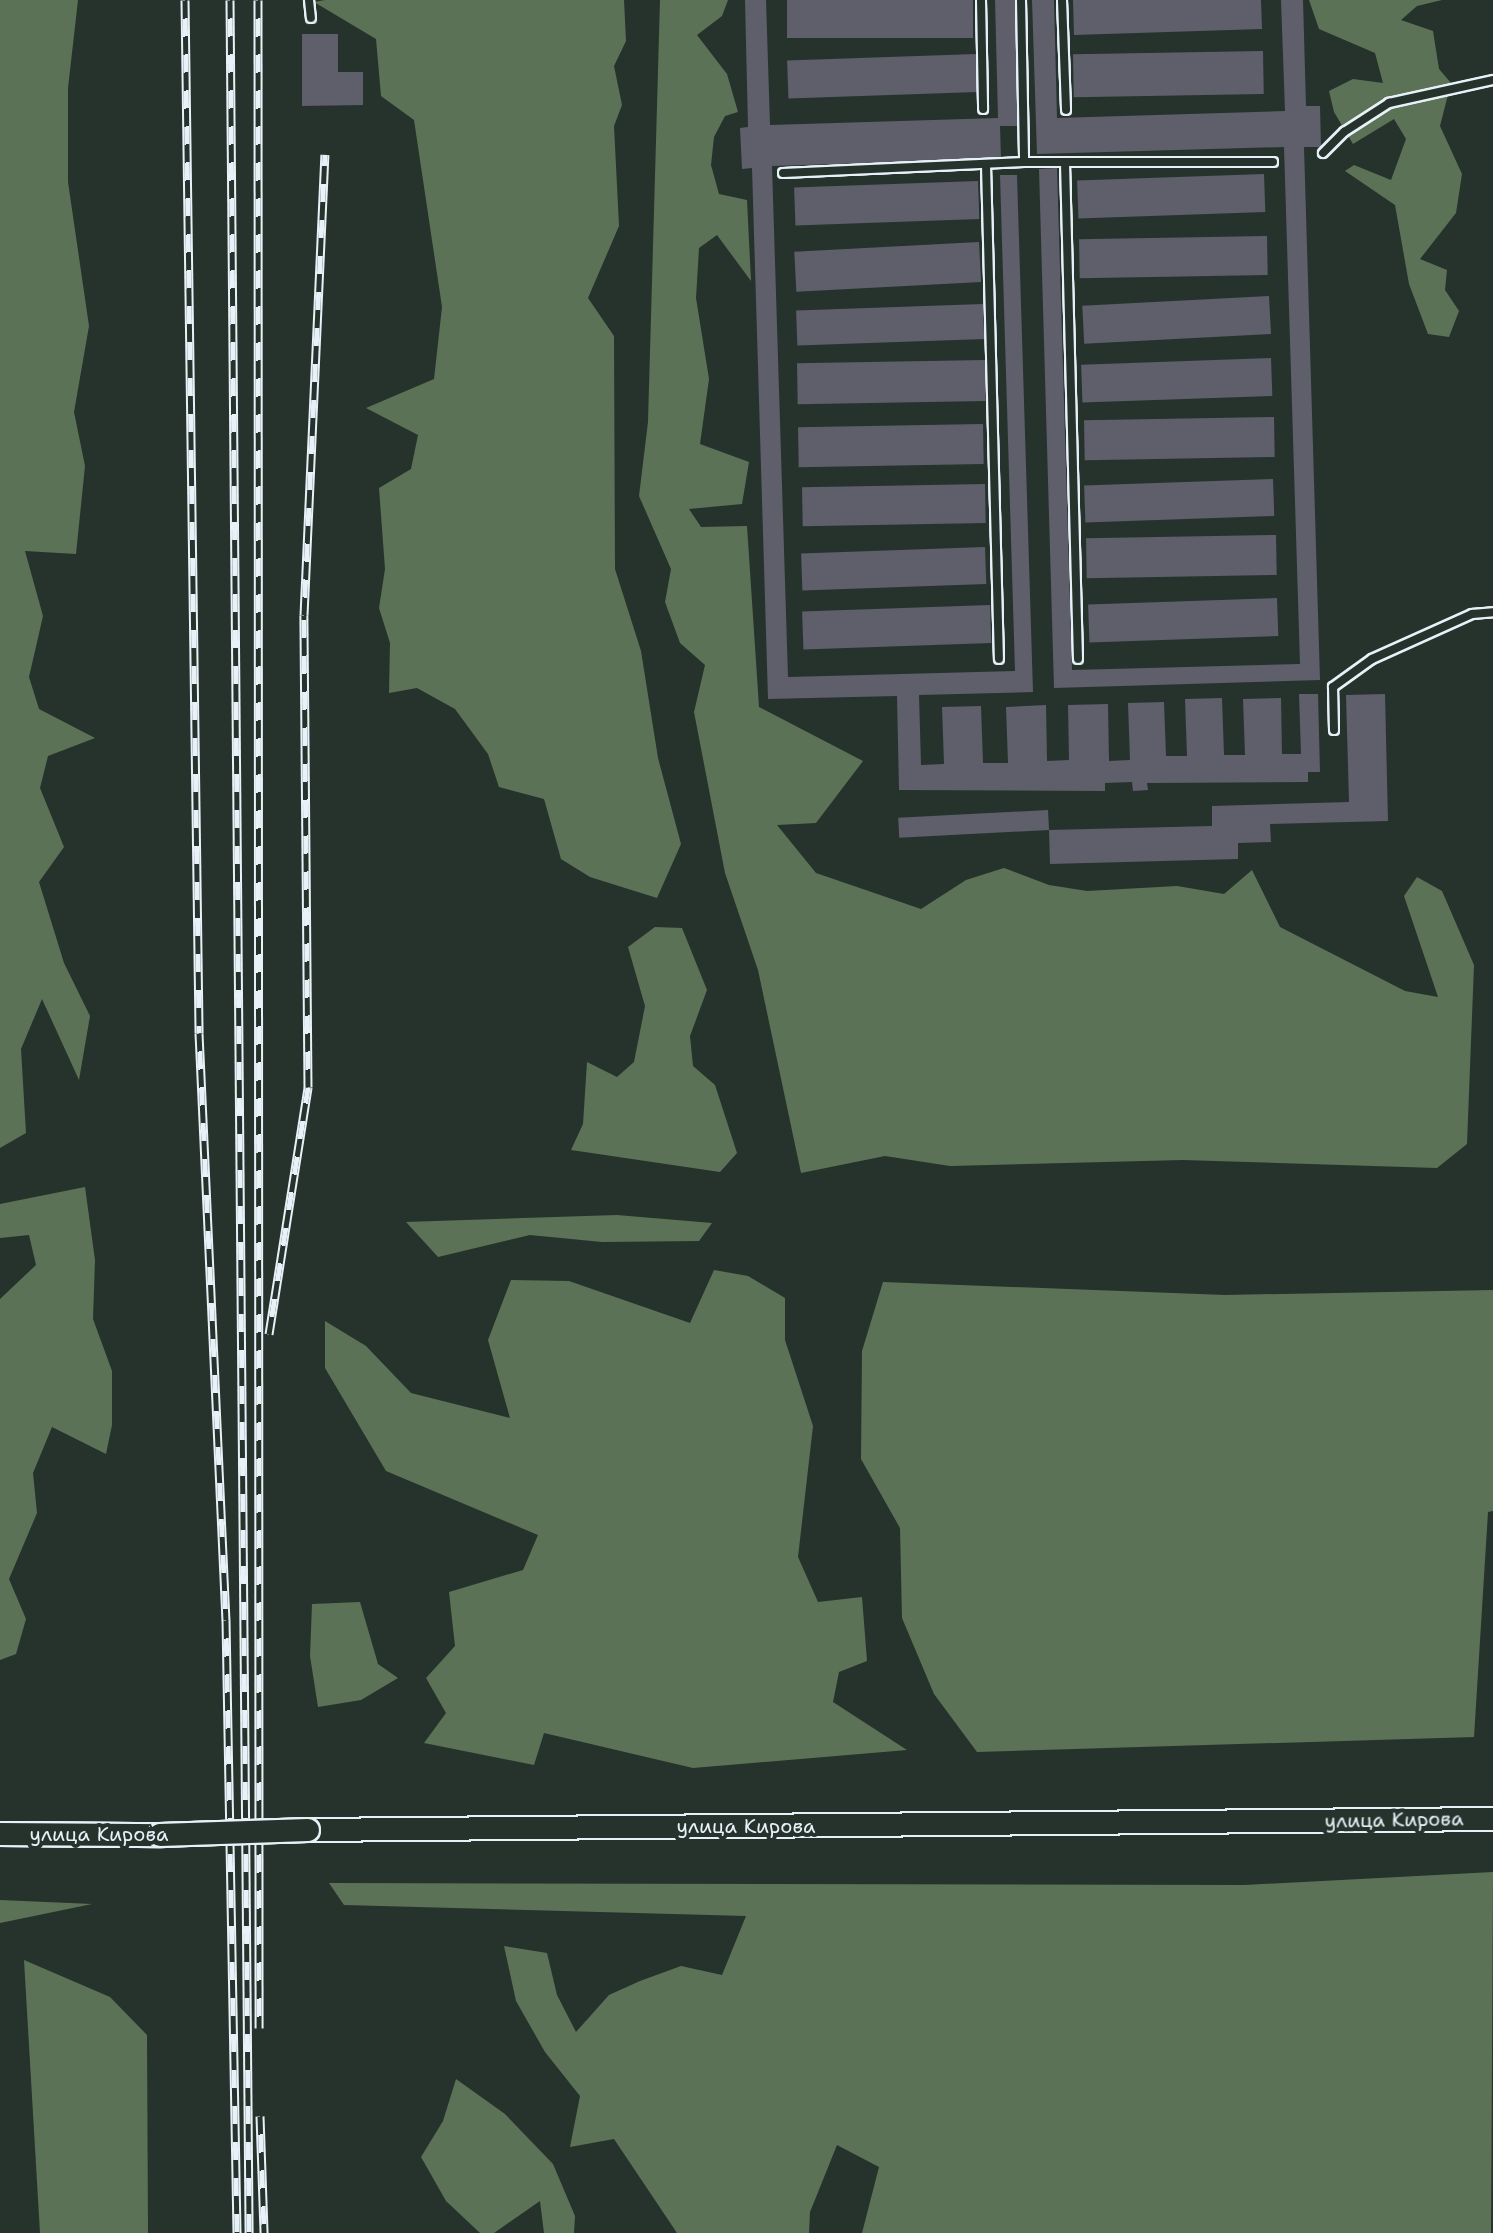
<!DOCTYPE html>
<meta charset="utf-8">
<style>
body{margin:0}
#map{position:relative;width:1493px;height:2233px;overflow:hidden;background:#26332d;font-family:"Shantell Sans",sans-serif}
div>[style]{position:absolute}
.green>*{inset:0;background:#5c7256}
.building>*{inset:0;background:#5e5f6b;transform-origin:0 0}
.roads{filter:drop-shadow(2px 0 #e8f1f8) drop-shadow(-2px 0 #e8f1f8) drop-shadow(0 2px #e8f1f8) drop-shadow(0 -2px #e8f1f8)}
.lane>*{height:8px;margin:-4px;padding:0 4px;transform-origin:4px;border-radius:4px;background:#26332d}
.secondary>*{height:22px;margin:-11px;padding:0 11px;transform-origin:11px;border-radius:11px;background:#26332d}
.rail>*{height:9px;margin-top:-4.5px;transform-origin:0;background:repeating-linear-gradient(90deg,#26332d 0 18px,#e8f1f8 0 36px);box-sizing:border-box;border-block:2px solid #e8f1f8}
.bridges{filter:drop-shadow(2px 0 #e8f1f8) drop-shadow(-2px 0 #e8f1f8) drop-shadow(0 2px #e8f1f8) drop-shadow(0 -2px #e8f1f8)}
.secondary-bridge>*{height:22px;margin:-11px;padding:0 11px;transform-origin:11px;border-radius:11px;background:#26332d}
span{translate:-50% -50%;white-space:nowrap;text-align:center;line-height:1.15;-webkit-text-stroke:8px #26332d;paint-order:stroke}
.street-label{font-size:20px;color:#e8f1f8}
</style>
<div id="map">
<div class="green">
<div style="clip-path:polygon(0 0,78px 0,68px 88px,68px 182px,89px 326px,74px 412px,85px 466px,76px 554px,25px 551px,43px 616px,29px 677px,39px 709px,95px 738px,48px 756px,40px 788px,64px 847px,39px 882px,64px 963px,90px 1016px,79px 1080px,42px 999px,21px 1049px,26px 1133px,0 1148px)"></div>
<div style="clip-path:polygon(325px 0,624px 0,626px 41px,614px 66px,622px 105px,614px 126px,619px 226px,588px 298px,614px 336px,615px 569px,641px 651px,658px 758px,681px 844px,657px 898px,590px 877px,561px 859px,544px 799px,499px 787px,488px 754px,455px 709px,417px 688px,389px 693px,390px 643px,379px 608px,385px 569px,379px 488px,411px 469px,418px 435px,366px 408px,434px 379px,442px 307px,414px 120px,381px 96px,376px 39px,314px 2px)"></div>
<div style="clip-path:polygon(660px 0,728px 0,722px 16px,697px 35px,727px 74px,738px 112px,725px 116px,714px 137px,711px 165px,719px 194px,747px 200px,751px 281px,717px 235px,699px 248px,696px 298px,709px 379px,700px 444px,749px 462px,742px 504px,689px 509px,701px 527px,747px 526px,759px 707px,863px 761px,816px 823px,777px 825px,816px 873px,921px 909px,966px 880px,1004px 868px,1049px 885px,1087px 891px,1177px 886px,1224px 894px,1252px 870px,1280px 927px,1405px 991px,1438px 997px,1404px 896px,1417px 877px,1442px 891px,1474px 965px,1467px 1144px,1437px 1168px,1183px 1160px,950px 1166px,885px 1156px,801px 1173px,758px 970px,725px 873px,694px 712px,705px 665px,680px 643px,665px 602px,671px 569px,639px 496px,648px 422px)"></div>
<div style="clip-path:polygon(1309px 0,1442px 0,1417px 6px,1401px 20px,1433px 31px,1439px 69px,1451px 83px,1440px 126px,1462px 174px,1456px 213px,1420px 259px,1447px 270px,1445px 290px,1459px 311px,1449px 337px,1428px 334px,1409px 284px,1395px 205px,1345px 171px,1354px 165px,1391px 180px,1406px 139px,1394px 119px,1353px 144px,1334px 112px,1329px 91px,1353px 79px,1383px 83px,1375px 53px,1319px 29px)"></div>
<div style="clip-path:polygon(655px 927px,682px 928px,707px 990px,690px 1036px,693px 1066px,715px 1085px,737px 1153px,720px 1172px,571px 1150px,583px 1124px,587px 1062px,617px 1077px,634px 1062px,645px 1006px,628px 947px)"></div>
<div style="clip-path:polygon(85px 1187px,95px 1260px,93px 1319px,112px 1371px,112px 1425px,106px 1454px,52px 1427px,33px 1473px,37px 1513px,9px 1579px,26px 1619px,16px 1654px,0 1660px,0 1299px,36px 1265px,29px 1235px,0 1238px,0 1204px)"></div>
<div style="clip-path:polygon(617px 1215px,712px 1223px,699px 1241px,602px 1242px,530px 1235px,438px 1257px,406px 1222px)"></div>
<div style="clip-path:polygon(714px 1270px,748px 1276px,785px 1298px,785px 1340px,813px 1426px,798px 1557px,818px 1602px,862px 1597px,867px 1661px,839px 1672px,833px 1702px,907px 1750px,693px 1768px,544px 1733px,534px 1765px,424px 1743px,446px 1713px,426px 1678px,455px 1646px,449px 1592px,523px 1570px,538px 1535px,386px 1471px,325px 1368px,325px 1321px,366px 1346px,411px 1393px,510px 1418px,488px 1340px,511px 1280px,569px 1281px,690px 1323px)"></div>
<div style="clip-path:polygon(883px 1282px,1225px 1295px,1493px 1290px,1493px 1511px,1488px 1512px,1474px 1737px,977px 1752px,934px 1694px,902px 1618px,900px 1528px,861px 1459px,862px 1351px)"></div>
<div style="clip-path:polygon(360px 1602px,378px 1664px,398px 1678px,361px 1700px,318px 1707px,310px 1656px,312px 1604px)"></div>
<div style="clip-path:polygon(1493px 1872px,1491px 2233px,862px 2233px,879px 2167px,837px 2145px,810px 2212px,809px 2233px,677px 2233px,614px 2139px,570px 2147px,580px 2096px,545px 2052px,516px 2001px,504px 1946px,547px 1953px,557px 1995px,576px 2032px,609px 1995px,640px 1981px,681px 1966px,722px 1975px,746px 1916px,344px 1905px,329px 1883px,1245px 1885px)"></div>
<div style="clip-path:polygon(0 1900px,92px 1904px,0 1923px)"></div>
<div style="clip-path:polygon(24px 1960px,110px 1997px,147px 2035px,148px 2233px,40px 2233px)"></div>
<div style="clip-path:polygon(456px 2079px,505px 2114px,553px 2164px,575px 2216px,574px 2233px,544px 2233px,540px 2201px,494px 2233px,480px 2233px,446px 2201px,421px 2157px,443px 2121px)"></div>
</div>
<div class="building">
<div style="clip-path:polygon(745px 0,766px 0,770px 125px,998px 118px,995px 0,1015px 0,1018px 126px,1000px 126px,1001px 159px,772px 166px,788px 677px,1015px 671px,1000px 175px,1017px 175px,1033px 692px,919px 695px,921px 765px,944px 764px,942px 707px,981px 706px,983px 763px,1008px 763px,1006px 707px,1046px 705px,1047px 761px,1069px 760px,1068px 705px,1108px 704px,1109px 761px,1130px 760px,1128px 703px,1164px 702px,1166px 756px,1187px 756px,1185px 699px,1222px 698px,1224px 755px,1245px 755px,1243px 699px,1281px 698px,1282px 754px,1301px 754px,1299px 694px,1318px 694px,1320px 772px,1308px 772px,1308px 782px,1147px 783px,1148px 790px,1133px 791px,1132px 782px,1105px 783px,1105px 791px,899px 790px,897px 696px,768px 699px,752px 168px,742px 169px,740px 128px,748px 127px)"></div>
<div style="left:787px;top:0;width:186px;height:38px"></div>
<div style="clip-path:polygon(1032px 0,1054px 0,1057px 118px,1285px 111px,1281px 0,1303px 0,1306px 106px,1320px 106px,1321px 147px,1304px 147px,1320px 680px,1054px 688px,1039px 169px,1057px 168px,1072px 670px,1300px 664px,1284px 147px,1037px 154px)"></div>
<div style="clip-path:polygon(1073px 0,1261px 0,1262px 29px,1074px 35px)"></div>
<div style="clip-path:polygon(302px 34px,338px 34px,338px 72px,363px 72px,363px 105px,302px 106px)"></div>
<div style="left:1263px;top:51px;width:43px;height:190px;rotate:89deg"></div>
<div style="left:976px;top:54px;width:38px;height:189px;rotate:88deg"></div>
<div style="left:1264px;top:174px;width:38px;height:187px;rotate:88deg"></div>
<div style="left:978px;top:181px;width:38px;height:184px;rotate:88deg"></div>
<div style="left:1267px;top:236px;width:39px;height:188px;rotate:89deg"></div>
<div style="left:979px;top:242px;width:40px;height:185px;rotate:87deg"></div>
<div style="left:1269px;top:296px;width:38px;height:187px;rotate:87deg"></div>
<div style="left:983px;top:304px;width:35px;height:187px;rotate:88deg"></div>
<div style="left:1271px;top:358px;width:38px;height:190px;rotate:88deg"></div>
<div style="left:985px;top:360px;width:41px;height:188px;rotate:89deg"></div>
<div style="left:1274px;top:417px;width:40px;height:190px;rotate:89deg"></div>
<div style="left:983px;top:424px;width:40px;height:185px;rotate:89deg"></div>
<div style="left:1273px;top:479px;width:37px;height:189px;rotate:88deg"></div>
<div style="left:985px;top:484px;width:39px;height:183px;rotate:89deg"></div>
<div style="left:1276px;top:535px;width:40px;height:190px;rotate:89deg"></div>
<div style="left:985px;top:547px;width:37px;height:184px;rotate:88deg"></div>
<div style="left:1277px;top:598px;width:38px;height:189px;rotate:88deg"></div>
<div style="left:990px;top:605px;width:38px;height:188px;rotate:88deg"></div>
<div style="clip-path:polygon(1385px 694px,1388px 821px,1270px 824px,1271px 842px,1238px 843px,1238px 859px,1050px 864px,1049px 830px,1212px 826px,1212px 806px,1349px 802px,1346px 695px)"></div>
<div style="left:1048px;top:810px;width:20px;height:150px;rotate:87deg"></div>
</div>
<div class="roads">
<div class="lane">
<div style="left:309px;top:0;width:18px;rotate:84deg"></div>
<div style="left:981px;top:0;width:109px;rotate:88.9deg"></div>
<div style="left:1021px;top:0;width:162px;rotate:88.9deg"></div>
<div style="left:1062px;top:0;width:110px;rotate:87.9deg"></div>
<div style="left:1323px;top:153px;width:30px;rotate:-45deg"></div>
<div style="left:1344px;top:132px;width:54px;rotate:-32.8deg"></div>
<div style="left:1389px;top:103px;width:107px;rotate:-12.5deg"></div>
<div style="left:1065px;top:163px;width:496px;rotate:88.5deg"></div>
<div style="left:986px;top:165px;width:494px;rotate:88.5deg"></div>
<div style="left:783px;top:173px;width:241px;rotate:-2.6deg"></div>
<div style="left:1024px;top:162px;width:249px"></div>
<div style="left:1334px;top:730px;width:43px;rotate:-91.3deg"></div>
<div style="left:1333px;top:687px;width:48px;rotate:-35.7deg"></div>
<div style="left:1372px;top:659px;width:110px;rotate:-24.2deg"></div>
<div style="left:1472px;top:614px;width:21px;rotate:-5deg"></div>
</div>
<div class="secondary">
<div style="left:308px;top:1830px;width:1185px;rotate:-0.53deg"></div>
<div style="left:0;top:1834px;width:160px;rotate:0.4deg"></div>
</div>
</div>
<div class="rail">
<div style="left:185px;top:0;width:1033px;rotate:89.22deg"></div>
<div style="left:199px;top:1033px;width:588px;rotate:87.37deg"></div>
<div style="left:226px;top:1620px;width:613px;rotate:88.97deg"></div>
<div style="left:230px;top:0;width:2233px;rotate:89.51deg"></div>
<div style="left:258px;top:0;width:2028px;rotate:89.97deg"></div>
<div style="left:269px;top:1334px;width:250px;rotate:-81deg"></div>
<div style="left:308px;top:1087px;width:472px;rotate:-90.5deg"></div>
<div style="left:304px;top:615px;width:461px;rotate:-87.4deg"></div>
<div style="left:260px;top:2116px;width:117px;rotate:88deg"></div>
</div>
<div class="bridges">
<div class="secondary-bridge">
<div style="left:160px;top:1835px;width:148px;rotate:-1.9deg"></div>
</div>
</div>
<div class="street-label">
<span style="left:1394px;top:1820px;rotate:-1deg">улица Кирова</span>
<span style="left:746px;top:1826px">улица Кирова</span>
<span style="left:99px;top:1834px">улица Кирова</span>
</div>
</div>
